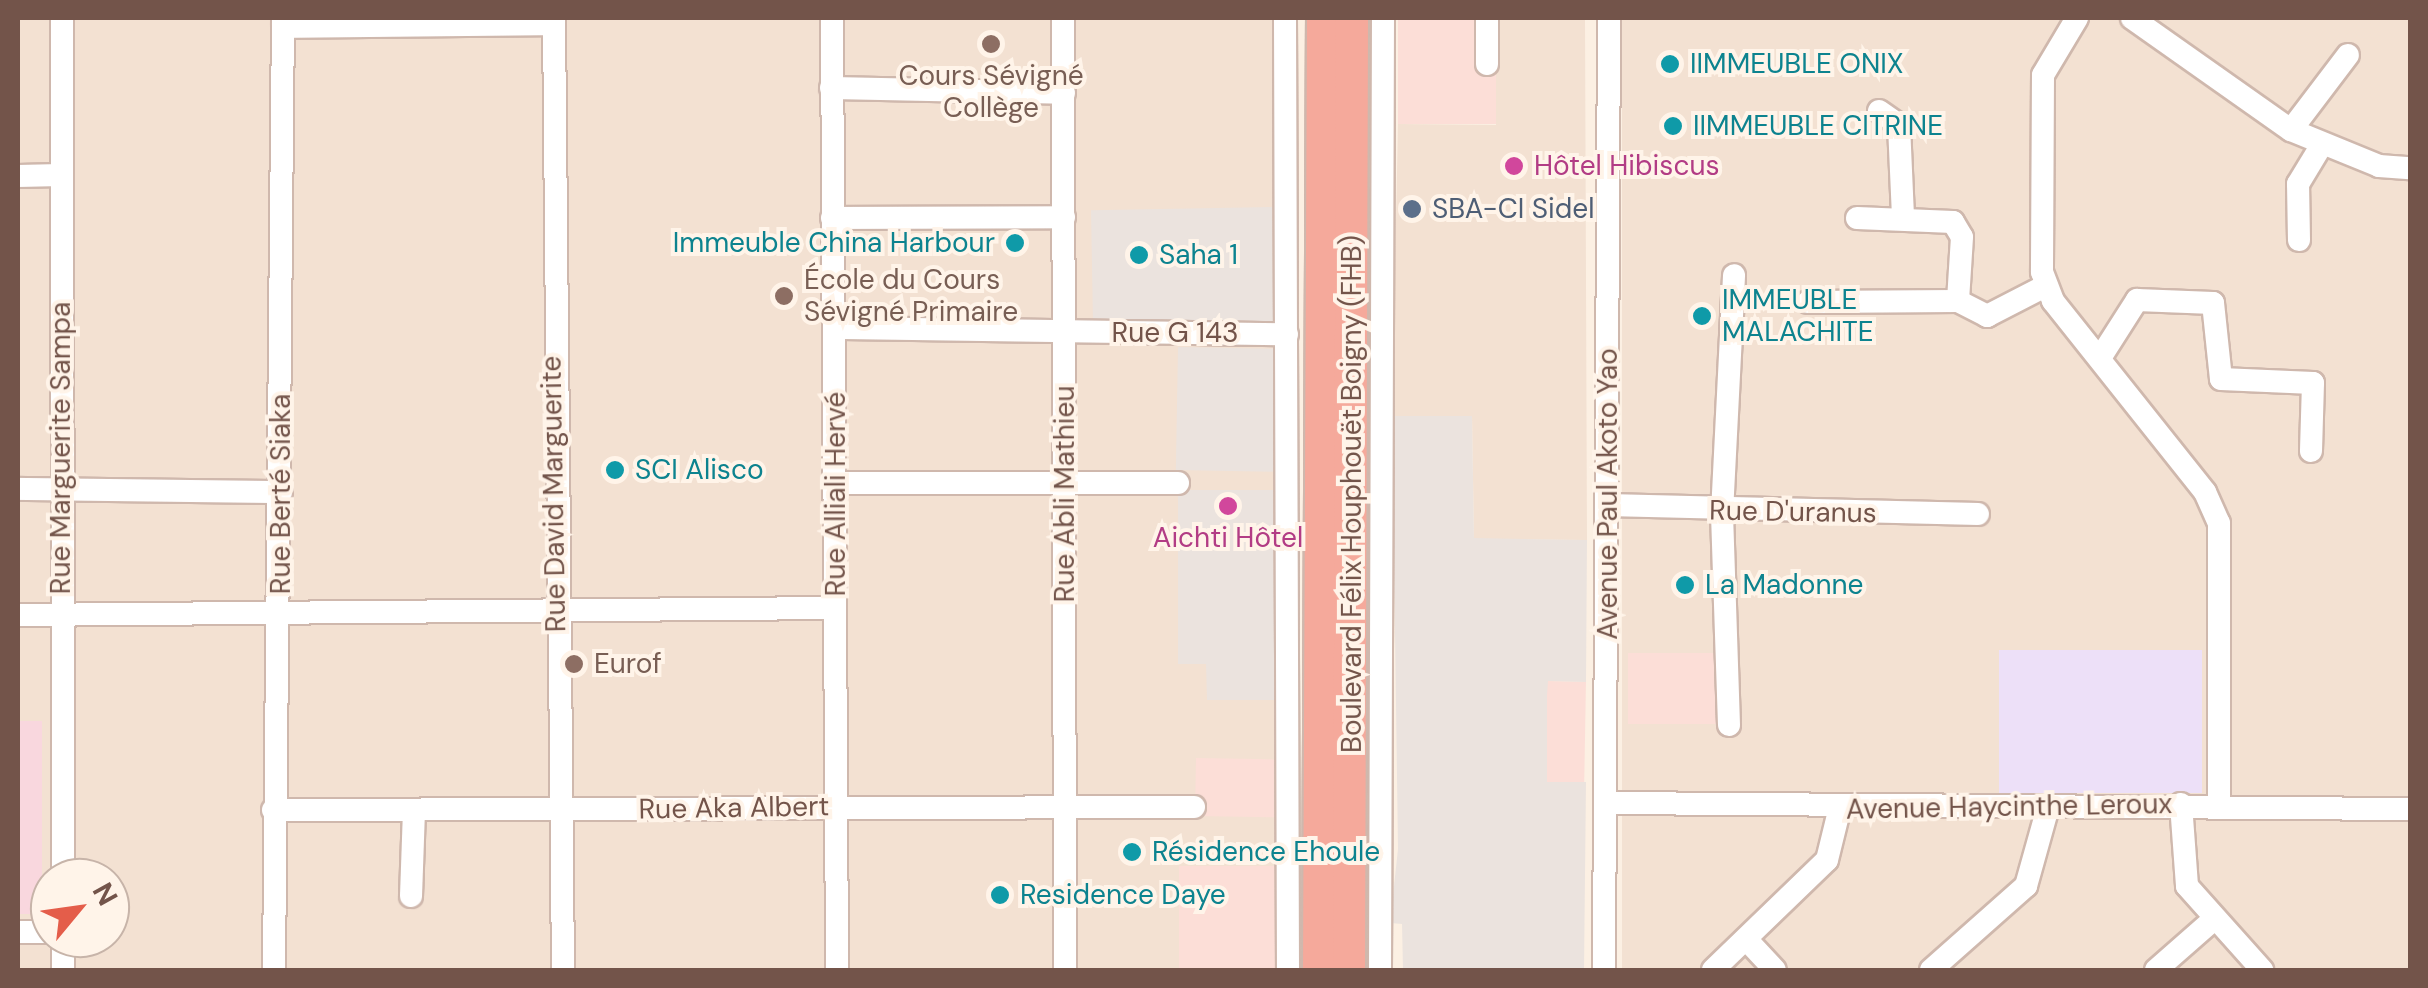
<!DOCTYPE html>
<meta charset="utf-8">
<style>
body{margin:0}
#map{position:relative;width:2428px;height:988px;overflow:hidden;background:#fcf0e3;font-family:"DM Sans",sans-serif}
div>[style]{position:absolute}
.residential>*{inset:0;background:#f3e1d2;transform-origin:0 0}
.commercial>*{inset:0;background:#fcded7;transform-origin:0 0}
.industrial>*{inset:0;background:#ebe3de;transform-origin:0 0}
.education>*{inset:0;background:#ede0f8;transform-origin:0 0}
.medical>*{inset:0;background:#f9d7de;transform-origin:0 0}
.roads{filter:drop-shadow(2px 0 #cfb8ad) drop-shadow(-2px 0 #cfb8ad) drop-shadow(0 2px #cfb8ad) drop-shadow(0 -2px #cfb8ad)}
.minor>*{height:22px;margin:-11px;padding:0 11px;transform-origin:11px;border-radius:11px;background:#fff}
.highway>*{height:32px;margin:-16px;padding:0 16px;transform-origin:16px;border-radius:16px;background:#f5a99b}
.dots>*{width:28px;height:28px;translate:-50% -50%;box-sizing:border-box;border:5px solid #fff4e9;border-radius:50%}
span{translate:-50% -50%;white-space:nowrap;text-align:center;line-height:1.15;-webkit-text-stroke:8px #fff4e9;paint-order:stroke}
.culture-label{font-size:28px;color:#0d838f}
.left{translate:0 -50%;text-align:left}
.right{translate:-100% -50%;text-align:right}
.education-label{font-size:28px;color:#785e54}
.hotel-label{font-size:28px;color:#b23c85}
.service-label{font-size:28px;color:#4e5e75}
.street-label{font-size:28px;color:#73544a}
.frame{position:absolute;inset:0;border:20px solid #73544a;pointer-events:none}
.north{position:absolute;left:30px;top:858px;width:100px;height:100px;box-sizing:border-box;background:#fff4e9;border:2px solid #c7b4a9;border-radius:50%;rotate:61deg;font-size:28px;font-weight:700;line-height:40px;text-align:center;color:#73544a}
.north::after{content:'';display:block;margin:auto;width:35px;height:45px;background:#e45d4a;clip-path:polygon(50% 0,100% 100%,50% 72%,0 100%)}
</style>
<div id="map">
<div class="residential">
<div style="clip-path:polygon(evenodd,18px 18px,1297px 18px,1299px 970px,18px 970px,18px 18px,50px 878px,110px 878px,110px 938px,50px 938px,50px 878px)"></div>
<div style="clip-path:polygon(1496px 18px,1585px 18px,1587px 540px,1474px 539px,1472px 416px,1392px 416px,1398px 124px,1496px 125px)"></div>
<div style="left:1622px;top:18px;width:788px;height:952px"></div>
</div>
<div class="commercial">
<div style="left:1398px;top:18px;width:98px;height:106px"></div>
<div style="left:1628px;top:653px;width:95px;height:71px"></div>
<div style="left:1547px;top:681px;width:39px;height:101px;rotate:1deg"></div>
<div style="left:1196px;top:758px;width:83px;height:58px;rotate:1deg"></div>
<div style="left:1179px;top:866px;width:99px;height:104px"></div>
</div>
<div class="industrial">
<div style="left:1277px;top:207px;width:116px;height:186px;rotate:89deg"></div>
<div style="left:1178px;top:347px;width:99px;height:123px;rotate:1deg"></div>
<div style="clip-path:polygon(1392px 416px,1472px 416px,1474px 538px,1587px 540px,1586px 682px,1548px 681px,1547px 695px,1547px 782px,1586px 782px,1584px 970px,1403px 970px,1402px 924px,1390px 923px,1398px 849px)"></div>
<div style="clip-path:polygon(1178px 490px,1278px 490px,1279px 700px,1207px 700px,1206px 664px,1178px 664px)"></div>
</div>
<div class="education">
<div style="left:1999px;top:650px;width:203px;height:143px"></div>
</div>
<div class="medical">
<div style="left:18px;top:721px;width:24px;height:193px"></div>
</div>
<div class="roads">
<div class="minor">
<div style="left:62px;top:18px;width:860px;rotate:89.93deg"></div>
<div style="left:554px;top:18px;width:952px;rotate:89.46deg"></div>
<div style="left:832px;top:18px;width:952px;rotate:89.7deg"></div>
<div style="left:1063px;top:18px;width:952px;rotate:89.88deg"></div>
<div style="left:1285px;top:18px;width:952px;rotate:89.82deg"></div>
<div style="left:1487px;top:18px;width:46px;rotate:90deg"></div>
<div style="left:2077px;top:18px;width:66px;rotate:120.8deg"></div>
<div style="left:2043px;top:75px;width:197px;rotate:90.3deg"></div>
<div style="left:2042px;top:272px;width:31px;rotate:69deg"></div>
<div style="left:2053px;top:301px;width:244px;rotate:51.5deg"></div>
<div style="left:2205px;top:492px;width:34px;rotate:66deg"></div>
<div style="left:2219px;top:523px;width:282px;rotate:90deg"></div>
<div style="left:2132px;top:18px;width:194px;rotate:35.2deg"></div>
<div style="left:2291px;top:130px;width:95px;rotate:22.2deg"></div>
<div style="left:2379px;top:166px;width:31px;rotate:4deg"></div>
<div style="left:283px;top:27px;width:271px;rotate:-0.6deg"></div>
<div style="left:831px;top:88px;width:233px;rotate:1.2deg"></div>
<div style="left:1879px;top:111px;width:24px;rotate:35deg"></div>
<div style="left:1899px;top:125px;width:90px;rotate:87.5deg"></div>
<div style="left:2291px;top:130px;width:94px;rotate:-52.8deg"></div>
<div style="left:18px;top:176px;width:43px;rotate:-1.3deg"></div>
<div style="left:832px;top:218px;width:232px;rotate:-0.2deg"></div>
<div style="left:1857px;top:218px;width:96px;rotate:2.4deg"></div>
<div style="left:1953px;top:222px;width:17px;rotate:59deg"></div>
<div style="left:1962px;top:237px;width:64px;rotate:93.6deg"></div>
<div style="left:2299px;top:240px;width:56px;rotate:-91deg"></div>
<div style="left:2298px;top:184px;width:44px;rotate:-58.8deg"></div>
<div style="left:1808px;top:302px;width:150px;rotate:-0.4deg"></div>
<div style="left:1958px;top:301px;width:33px;rotate:27deg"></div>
<div style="left:1987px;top:316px;width:65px;rotate:-27.3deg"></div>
<div style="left:836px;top:328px;width:451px;rotate:0.8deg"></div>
<div style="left:2100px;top:358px;width:69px;rotate:-57.5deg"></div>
<div style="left:2137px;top:300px;width:76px;rotate:2.3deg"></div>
<div style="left:2213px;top:303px;width:76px;rotate:84deg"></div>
<div style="left:2221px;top:379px;width:92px;rotate:2.5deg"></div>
<div style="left:2313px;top:383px;width:68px;rotate:91.7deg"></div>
<div style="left:837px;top:483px;width:341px"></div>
<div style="left:18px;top:489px;width:263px;rotate:0.7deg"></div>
<div style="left:1608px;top:505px;width:370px;rotate:1.4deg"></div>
<div style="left:18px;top:615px;width:817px;rotate:-0.49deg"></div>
<div style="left:1729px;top:725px;width:212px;rotate:-91.9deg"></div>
<div style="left:1722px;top:513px;width:238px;rotate:-87.1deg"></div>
<div style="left:1608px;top:803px;width:802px;rotate:0.43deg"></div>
<div style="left:2181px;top:804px;width:82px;rotate:85.8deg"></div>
<div style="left:2187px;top:886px;width:113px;rotate:48.2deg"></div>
<div style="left:273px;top:810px;width:921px;rotate:-0.19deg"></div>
<div style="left:411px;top:896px;width:84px;rotate:-88deg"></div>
<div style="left:18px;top:932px;width:32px"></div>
<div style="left:63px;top:938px;width:32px;rotate:90deg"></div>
<div style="left:1746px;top:939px;width:42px;rotate:46.9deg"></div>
<div style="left:274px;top:970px;width:952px;rotate:-89.46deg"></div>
<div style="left:1380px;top:970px;width:952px;rotate:-89.82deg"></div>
<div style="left:1604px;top:970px;width:952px;rotate:-89.7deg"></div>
<div style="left:1713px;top:970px;width:158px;rotate:-44deg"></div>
<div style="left:1827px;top:860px;width:50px;rotate:-76.2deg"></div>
<div style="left:1931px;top:970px;width:127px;rotate:-41.5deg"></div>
<div style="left:2026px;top:886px;width:78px;rotate:-74.4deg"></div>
<div style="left:2156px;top:970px;width:77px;rotate:-41.3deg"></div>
</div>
<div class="highway">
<div style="left:1319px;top:970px;width:952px;rotate:-89.76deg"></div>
<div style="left:1349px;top:970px;width:952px;rotate:-89.82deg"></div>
</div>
</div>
<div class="dots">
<div style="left:991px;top:44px;background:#8d6e63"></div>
<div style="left:1670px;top:64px;background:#0f9aa8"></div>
<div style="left:1673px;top:126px;background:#0f9aa8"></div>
<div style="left:1514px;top:166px;background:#d1479c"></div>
<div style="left:1412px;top:209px;background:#5c6f8a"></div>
<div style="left:1015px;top:243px;background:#0f9aa8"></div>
<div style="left:1139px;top:255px;background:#0f9aa8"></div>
<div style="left:784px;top:296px;background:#8d6e63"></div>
<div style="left:1702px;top:316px;background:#0f9aa8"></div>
<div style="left:615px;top:470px;background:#0f9aa8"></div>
<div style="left:1228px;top:506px;background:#d1479c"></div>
<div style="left:1685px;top:585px;background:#0f9aa8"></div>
<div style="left:574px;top:664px;background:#8d6e63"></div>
<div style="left:1132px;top:852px;background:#0f9aa8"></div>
<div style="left:1000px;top:895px;background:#0f9aa8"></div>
</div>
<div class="culture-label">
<span class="left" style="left:1690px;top:64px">IIMMEUBLE ONIX</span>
<span class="left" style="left:1693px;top:126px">IIMMEUBLE CITRINE</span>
<span class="right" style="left:995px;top:243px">Immeuble China Harbour</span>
<span class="left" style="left:1159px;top:255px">Saha 1</span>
<span class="left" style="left:1722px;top:316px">IMMEUBLE<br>MALACHITE</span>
<span class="left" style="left:635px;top:470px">SCI Alisco</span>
<span class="left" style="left:1705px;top:585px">La Madonne</span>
<span class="left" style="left:1152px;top:852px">Résidence Ehoule</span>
<span class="left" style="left:1020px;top:895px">Residence Daye</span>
</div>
<div class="education-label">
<span style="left:991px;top:92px">Cours Sévigné<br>Collège</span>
<span class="left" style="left:804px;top:296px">École du Cours<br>Sévigné Primaire</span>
<span class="left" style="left:594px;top:664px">Eurof</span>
</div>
<div class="hotel-label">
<span class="left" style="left:1534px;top:166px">Hôtel Hibiscus</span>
<span style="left:1228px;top:538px">Aichti Hôtel</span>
</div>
<div class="service-label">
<span class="left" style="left:1432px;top:209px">SBA-CI Sidel</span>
</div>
<div class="street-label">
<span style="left:1175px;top:333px">Rue G 143</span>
<span style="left:61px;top:448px;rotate:-90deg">Rue Marguerite Sampa</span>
<span style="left:281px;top:494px;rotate:-90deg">Rue Berté Siaka</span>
<span style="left:554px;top:494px;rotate:-91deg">Rue David Marguerite</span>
<span style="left:836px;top:494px;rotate:-90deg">Rue Alliali Hervé</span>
<span style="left:1065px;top:494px;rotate:-90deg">Rue Abli Mathieu</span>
<span style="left:1352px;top:494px;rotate:-90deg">Boulevard Félix Houphouët Boigny (FHB)</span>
<span style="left:1608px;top:494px;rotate:-90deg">Avenue Paul Akoto Yao</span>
<span style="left:1793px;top:512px;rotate:1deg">Rue D'uranus</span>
<span style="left:2009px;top:807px;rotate:-1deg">Avenue Haycinthe Leroux</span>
<span style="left:734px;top:808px;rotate:-1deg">Rue Aka Albert</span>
</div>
<div class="frame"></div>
<div class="north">N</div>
</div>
